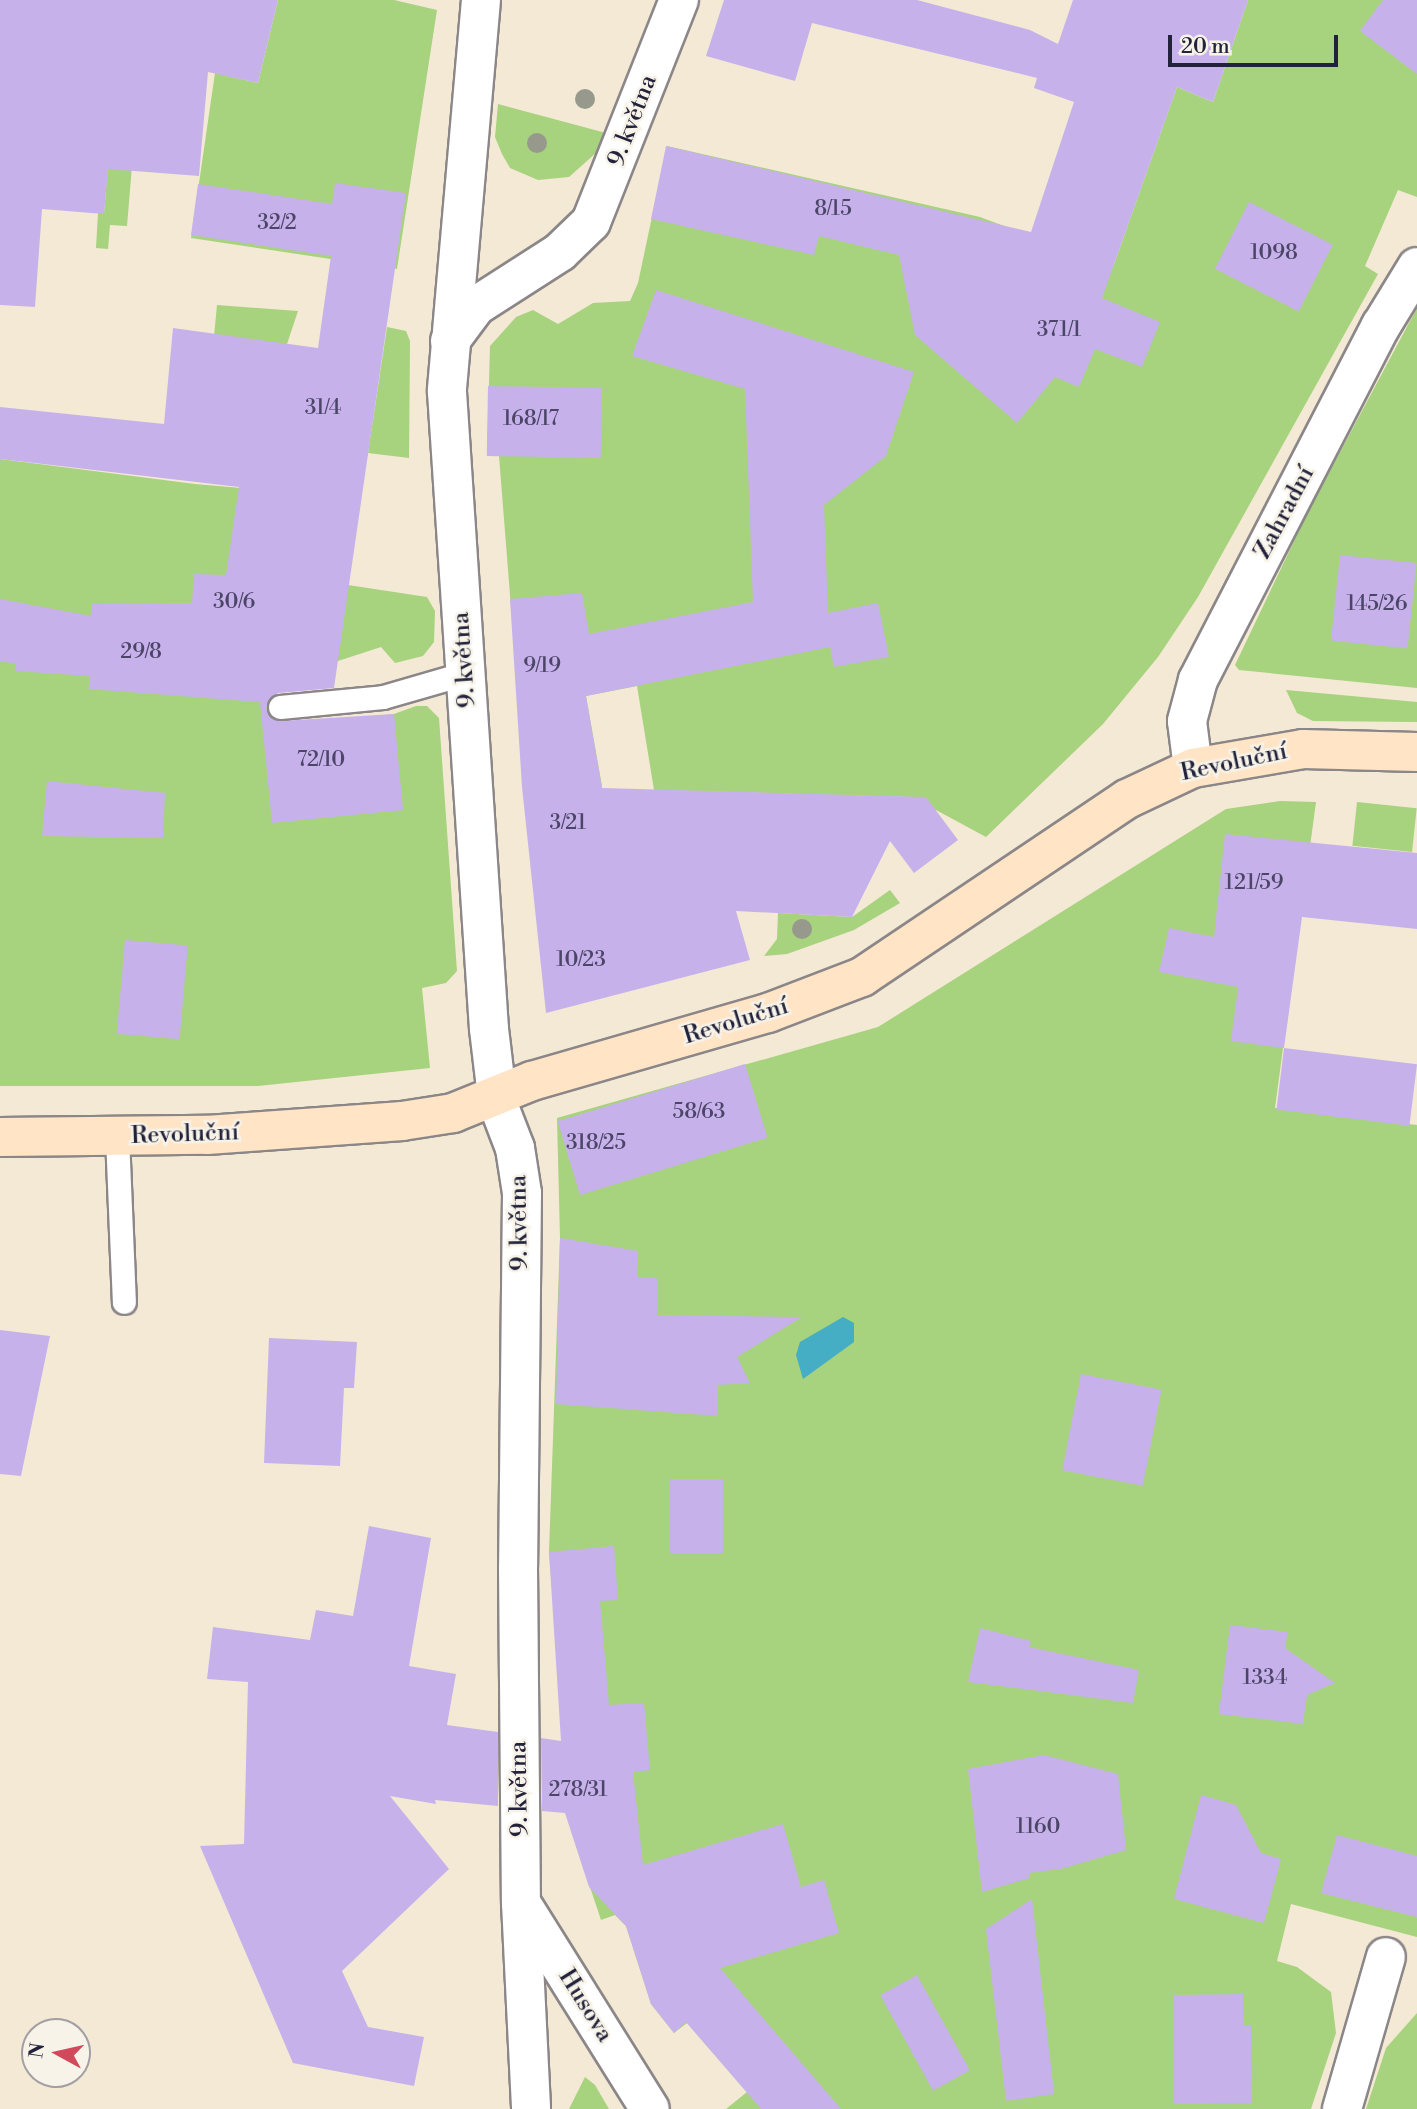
<!DOCTYPE html>
<meta charset="utf-8">
<style>
body{margin:0}
#map{position:relative;width:1417px;height:2109px;overflow:hidden;background:#f4e9d4;font-family:"Libre Bodoni",serif}
div>[style]{position:absolute}
.green>*{inset:0;background:#a7d27e;transform-origin:0 0}
.water>*{inset:0;background:#45adc4}
.building>*{inset:0;background:#c7b1eb;transform-origin:0 0}
.roads{filter:drop-shadow(2px 0 #8b8688) drop-shadow(-2px 0 #8b8688) drop-shadow(0 2px #8b8688) drop-shadow(0 -2px #8b8688)}
.lane>*{height:23px;margin:-11.5px;padding:0 11.5px;transform-origin:11.5px;border-radius:11.5px;background:#fff}
.street>*{height:38px;margin:-19px;padding:0 19px;transform-origin:19px;border-radius:19px;background:#fff}
.secondary>*{height:38px;margin:-19px;padding:0 19px;transform-origin:19px;border-radius:19px;background:#ffe4c6}
.trees>*{width:20px;height:20px;margin:-10px;border-radius:50%;background:#96998b}
span{translate:-50% -50%;white-space:nowrap;text-align:center;line-height:1.15;-webkit-text-stroke:5px #f7f3e8;paint-order:stroke}
.number-label{font-size:21px;color:#4b4667}
.number-label span{-webkit-text-stroke-width:0}
.street-label{font-size:24px;color:#22223b}
.north{position:absolute;left:21px;top:2018px;width:70px;height:70px;box-sizing:border-box;background:#f7f3e8;border:2px solid #a29fa3;border-radius:50%;rotate:278deg;font-size:19px;font-weight:700;line-height:28px;text-align:center;color:#22223b}
.north::after{content:'';display:block;margin:auto;width:24px;height:32px;background:#d1495b;clip-path:polygon(50% 0,100% 100%,50% 72%,0 100%)}
.scale{position:absolute;left:1168px;top:35px;width:170px;height:32px;box-sizing:border-box;border:4px solid #22223b;border-top:0;padding-left:9px;font-size:21px;line-height:24px;white-space:nowrap;color:#22223b;-webkit-text-stroke:5px #f7f3e8;paint-order:stroke}
</style>
<div id="map">
<div class="green">
<div style="clip-path:polygon(278px 0,394px 0,437px 10px,397px 269px,191px 238px,215px 73px,258px 83px)"></div>
<div style="clip-path:polygon(1248px 0,1417px 0,1417px 197px,1398px 190px,1365px 266px,1378px 274px,1198px 597px,1158px 657px,1103px 724px,986px 837px,912px 797px,654px 790px,637px 686px,586px 696px,602px 786px,525px 784px,499px 456px,487px 455px,490px 346px,516px 317px,533px 310px,558px 324px,593px 303px,630px 301px,638px 283px,667px 146px,980px 217px,1113px 267px,1177px 87px,1213px 102px)"></div>
<div style="clip-path:polygon(498px 104px,606px 133px,597px 152px,569px 177px,538px 180px,510px 168px,502px 154px,495px 137px)"></div>
<div style="clip-path:polygon(111px 129px,135px 130px,127px 226px,110px 225px,108px 249px,96px 248px,98px 213px,104px 213px)"></div>
<div style="clip-path:polygon(217px 305px,298px 311px,283px 356px,208px 399px)"></div>
<div style="clip-path:polygon(1417px 308px,1417px 688px,1239px 670px,1235px 665px,1307px 514px)"></div>
<div style="clip-path:polygon(387px 327px,406px 331px,410px 341px,409px 458px,368px 453px)"></div>
<div style="clip-path:polygon(0 459px,195px 484px,361px 498px,348px 585px,427px 597px,435px 611px,434px 642px,423px 656px,395px 663px,381px 647px,338px 661px,277px 689px,273px 726px,394px 714px,416px 706px,427px 706px,439px 718px,457px 971px,446px 983px,422px 988px,430px 1068px,258px 1086px,0 1086px)"></div>
<div style="clip-path:polygon(1286px 690px,1417px 702px,1417px 722px,1313px 721px,1297px 713px)"></div>
<div style="clip-path:polygon(1280px 801px,1316px 802px,1275px 1108px,1417px 1125px,1417px 1937px,1291px 1904px,1277px 1961px,1297px 1967px,1331px 1992px,1336px 2033px,1311px 2109px,726px 2109px,747px 2092px,687px 2023px,674px 2033px,651px 2004px,626px 1926px,615px 1915px,601px 1920px,571px 1830px,549px 1552px,560px 1238px,557px 1118px,878px 1027px,1226px 809px)"></div>
<div style="left:1357px;top:802px;width:60px;height:44px;rotate:6deg"></div>
<div style="clip-path:polygon(890px 890px,900px 903px,854px 930px,787px 954px,764px 956px,777px 939px,778px 913px,852px 917px)"></div>
<div style="clip-path:polygon(1417px 2013px,1417px 2109px,1366px 2109px,1386px 2048px)"></div>
<div style="clip-path:polygon(585px 2077px,595px 2085px,609px 2109px,569px 2109px)"></div>
</div>
<div class="water">
<div style="clip-path:polygon(843px 1317px,854px 1323px,854px 1342px,803px 1379px,796px 1355px,800px 1342px)"></div>
</div>
<div class="building">
<div style="clip-path:polygon(0 0,278px 0,258px 83px,208px 72px,199px 176px,108px 169px,104px 214px,42px 209px,35px 307px,0 305px)"></div>
<div style="clip-path:polygon(724px 0,917px 0,1030px 30px,1058px 44px,1073px 0,1248px 0,1213px 102px,1177px 87px,1102px 298px,1160px 322px,1142px 367px,1095px 349px,1079px 387px,1055px 377px,1017px 423px,915px 335px,899px 255px,819px 236px,814px 255px,651px 219px,666px 146px,1031px 232px,1074px 102px,1034px 88px,1037px 78px,812px 23px,795px 81px,706px 56px)"></div>
<div style="clip-path:polygon(1383px 0,1417px 0,1417px 74px,1360px 31px)"></div>
<div style="clip-path:polygon(335px 183px,406px 193px,334px 688px,278px 693px,268px 701px,266px 709px,281px 721px,394px 714px,403px 810px,272px 823px,260px 702px,89px 689px,90px 676px,15px 671px,16px 664px,0 661px,0 599px,91px 616px,92px 604px,192px 603px,194px 574px,226px 575px,239px 487px,0 459px,0 407px,164px 424px,173px 328px,318px 348px,331px 256px,191px 235px,198px 184px,332px 204px)"></div>
<div style="left:1249px;top:202px;width:94px;height:75px;rotate:27deg"></div>
<div style="clip-path:polygon(656px 290px,914px 372px,886px 456px,824px 505px,828px 613px,878px 603px,889px 657px,834px 667px,830px 647px,586px 696px,602px 788px,926px 797px,958px 840px,914px 873px,890px 841px,852px 917px,736px 911px,750px 960px,546px 1013px,522px 787px,510px 599px,582px 593px,589px 634px,753px 602px,745px 389px,632px 356px)"></div>
<div style="left:488px;top:386px;width:114px;height:70px;rotate:1deg"></div>
<div style="left:1340px;top:555px;width:77px;height:86px;rotate:6deg"></div>
<div style="clip-path:polygon(47px 781px,165px 793px,163px 838px,42px 836px)"></div>
<div style="clip-path:polygon(1225px 834px,1417px 853px,1417px 929px,1302px 917px,1284px 1048px,1231px 1041px,1238px 987px,1159px 972px,1169px 928px,1214px 937px)"></div>
<div style="left:125px;top:940px;width:63px;height:94px;rotate:5deg"></div>
<div style="left:1284px;top:1048px;width:134px;height:62px;rotate:7deg"></div>
<div style="left:745px;top:1064px;width:77px;height:196px;rotate:73deg"></div>
<div style="clip-path:polygon(560px 1238px,638px 1251px,637px 1278px,657px 1278px,657px 1315px,802px 1317px,737px 1357px,750px 1383px,718px 1385px,718px 1416px,556px 1404px)"></div>
<div style="clip-path:polygon(0 1330px,50px 1336px,21px 1476px,0 1474px)"></div>
<div style="clip-path:polygon(269px 1338px,357px 1342px,354px 1388px,344px 1388px,340px 1466px,264px 1463px)"></div>
<div style="left:1081px;top:1374px;width:82px;height:98px;rotate:11deg"></div>
<div style="left:670px;top:1479px;width:53px;height:74px"></div>
<div style="clip-path:polygon(369px 1526px,431px 1538px,409px 1666px,456px 1674px,447px 1725px,498px 1732px,498px 1806px,435px 1800px,436px 1804px,390px 1796px,449px 1869px,342px 1971px,368px 2027px,424px 2037px,414px 2086px,293px 2063px,200px 1846px,244px 1844px,248px 1682px,207px 1679px,213px 1627px,310px 1640px,316px 1610px,353px 1616px)"></div>
<div style="clip-path:polygon(614px 1546px,618px 1600px,600px 1601px,609px 1705px,644px 1703px,650px 1770px,633px 1772px,643px 1865px,783px 1824px,801px 1887px,824px 1880px,839px 1933px,720px 1968px,841px 2109px,761px 2109px,686px 2022px,674px 2033px,651px 2004px,626px 1926px,589px 1887px,565px 1813px,542px 1811px,541px 1738px,561px 1741px,549px 1552px)"></div>
<div style="clip-path:polygon(1230px 1625px,1288px 1632px,1285px 1648px,1335px 1683px,1307px 1695px,1303px 1724px,1219px 1714px)"></div>
<div style="clip-path:polygon(980px 1628px,1031px 1641px,1029px 1647px,1139px 1670px,1133px 1703px,968px 1682px)"></div>
<div style="clip-path:polygon(1044px 1755px,1118px 1774px,1126px 1850px,1061px 1869px,1029px 1873px,1030px 1878px,982px 1892px,968px 1769px)"></div>
<div style="clip-path:polygon(1201px 1795px,1236px 1805px,1261px 1853px,1281px 1859px,1264px 1923px,1174px 1899px)"></div>
<div style="clip-path:polygon(1337px 1835px,1417px 1856px,1417px 1917px,1321px 1893px)"></div>
<div style="clip-path:polygon(1032px 1899px,1054px 2094px,1006px 2101px,986px 1929px)"></div>
<div style="left:917px;top:1975px;width:109px;height:42px;rotate:61deg"></div>
<div style="clip-path:polygon(1243px 1994px,1244px 2026px,1251px 2026px,1252px 2103px,1174px 2104px,1174px 1995px)"></div>
</div>
<div class="roads">
<div class="lane">
<div style="left:280px;top:707px;width:103px;rotate:-5.5deg"></div>
<div style="left:383px;top:697px;width:86px;rotate:-16.1deg"></div>
<div style="left:117px;top:1137px;width:165px;rotate:87.6deg"></div>
</div>
<div class="street">
<div style="left:481px;top:0;width:393px;rotate:95deg"></div>
<div style="left:447px;top:392px;width:638px;rotate:86.23deg"></div>
<div style="left:489px;top:1029px;width:76px;rotate:83.2deg"></div>
<div style="left:498px;top:1104px;width:47px;rotate:68.9deg"></div>
<div style="left:515px;top:1148px;width:46px;rotate:81.2deg"></div>
<div style="left:522px;top:1193px;width:374px;rotate:90.6deg"></div>
<div style="left:518px;top:1567px;width:336px;rotate:89.5deg"></div>
<div style="left:521px;top:1903px;width:206px;rotate:87.2deg"></div>
<div style="left:450px;top:341px;width:44px;rotate:-53.4deg"></div>
<div style="left:476px;top:306px;width:100px;rotate:-32.7deg"></div>
<div style="left:560px;top:252px;width:43px;rotate:-44.1deg"></div>
<div style="left:591px;top:222px;width:239px;rotate:-68.4deg"></div>
<div style="left:1193px;top:768px;width:47px;rotate:-97.3deg"></div>
<div style="left:1187px;top:721px;width:42px;rotate:-75deg"></div>
<div style="left:1198px;top:680px;width:399px;rotate:-62.7deg"></div>
<div style="left:1381px;top:326px;width:69px;rotate:-58.6deg"></div>
<div style="left:523px;top:1906px;width:239px;rotate:58deg"></div>
<div style="left:1342px;top:2109px;width:158px;rotate:-73.9deg"></div>
</div>
<div class="secondary">
<div style="left:0;top:1137px;width:207px;rotate:-0.6deg"></div>
<div style="left:207px;top:1135px;width:196px;rotate:-4.1deg"></div>
<div style="left:402px;top:1121px;width:52px;rotate:-8.9deg"></div>
<div style="left:453px;top:1113px;width:85px;rotate:-22.1deg"></div>
<div style="left:532px;top:1081px;width:246px;rotate:-16.1deg"></div>
<div style="left:768px;top:1013px;width:101px;rotate:-21deg"></div>
<div style="left:862px;top:977px;width:319px;rotate:-33.9deg"></div>
<div style="left:1127px;top:799px;width:73px;rotate:-25.2deg"></div>
<div style="left:1193px;top:768px;width:112px;rotate:-9.8deg"></div>
<div style="left:1303px;top:749px;width:114px;rotate:1.5deg"></div>
</div>
</div>
<div class="trees">
<div style="left:585px;top:99px"></div>
<div style="left:537px;top:143px"></div>
<div style="left:802px;top:929px"></div>
</div>
<div class="number-label">
<span style="left:833px;top:209px">8/15</span>
<span style="left:277px;top:223px">32/2</span>
<span style="left:1274px;top:253px">1098</span>
<span style="left:1059px;top:330px">371/1</span>
<span style="left:323px;top:408px">31/4</span>
<span style="left:531px;top:419px">168/17</span>
<span style="left:234px;top:602px">30/6</span>
<span style="left:1377px;top:604px">145/26</span>
<span style="left:141px;top:652px">29/8</span>
<span style="left:542px;top:666px">9/19</span>
<span style="left:321px;top:760px">72/10</span>
<span style="left:568px;top:823px">3/21</span>
<span style="left:1254px;top:883px">121/59</span>
<span style="left:581px;top:960px">10/23</span>
<span style="left:699px;top:1112px">58/63</span>
<span style="left:596px;top:1143px">318/25</span>
<span style="left:1265px;top:1678px">1334</span>
<span style="left:578px;top:1790px">278/31</span>
<span style="left:1038px;top:1827px">1160</span>
</div>
<div class="street-label">
<span style="left:633px;top:121px;rotate:-69deg">9. května</span>
<span style="left:1285px;top:513px;rotate:-62deg">Zahradní</span>
<span style="left:465px;top:660px;rotate:-94deg">9. května</span>
<span style="left:1234px;top:763px;rotate:-12deg">Revoluční</span>
<span style="left:736px;top:1022px;rotate:-17deg">Revoluční</span>
<span style="left:185px;top:1135px;rotate:-2deg">Revoluční</span>
<span style="left:520px;top:1223px;rotate:-91deg">9. května</span>
<span style="left:520px;top:1789px;rotate:-91deg">9. května</span>
<span style="left:585px;top:2006px;rotate:58deg">Husova</span>
</div>
<div class="north">N</div>
<div class="scale">20 m</div>
</div>
